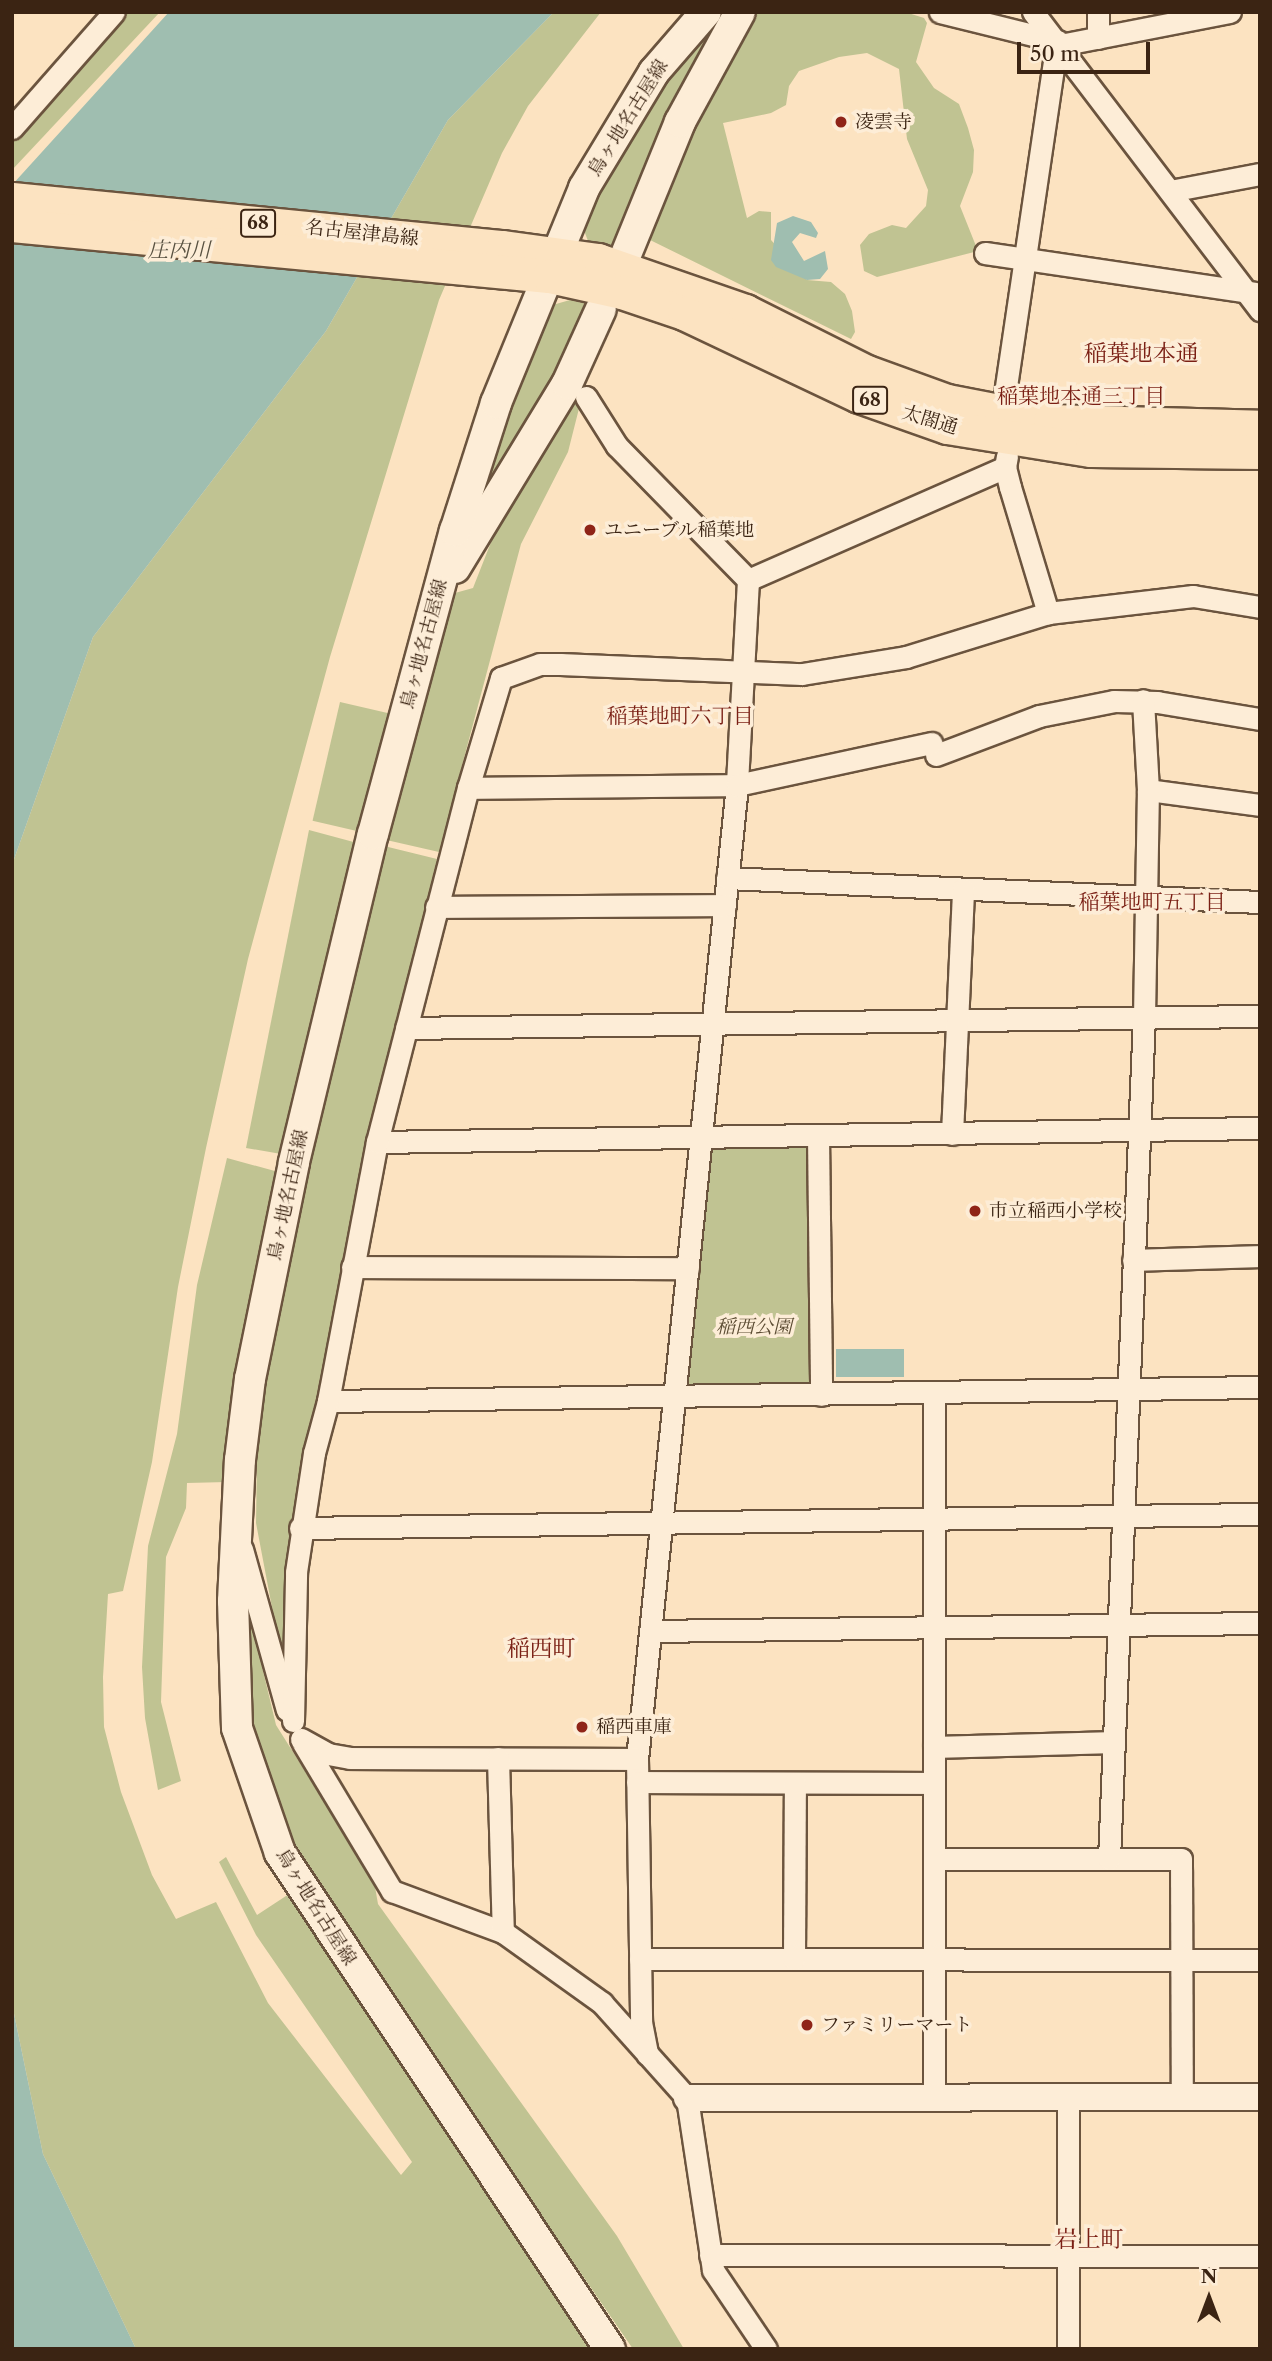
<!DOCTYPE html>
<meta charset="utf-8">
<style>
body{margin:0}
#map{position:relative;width:1272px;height:2361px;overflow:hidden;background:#fce3c1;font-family:"Libre Caslon Text","Noto Serif JP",serif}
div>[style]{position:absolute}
.green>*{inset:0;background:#c0c392;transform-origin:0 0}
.water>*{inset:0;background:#9fbeb0;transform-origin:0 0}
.roads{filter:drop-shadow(2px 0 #6b543e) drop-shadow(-2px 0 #6b543e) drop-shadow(0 2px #6b543e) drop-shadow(0 -2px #6b543e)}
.minor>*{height:21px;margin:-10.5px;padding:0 10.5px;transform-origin:10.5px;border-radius:10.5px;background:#fdedd7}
.tertiary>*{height:26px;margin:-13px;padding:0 13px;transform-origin:13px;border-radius:13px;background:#fdedd7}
.secondary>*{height:30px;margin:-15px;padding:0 15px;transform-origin:15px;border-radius:15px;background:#fdedd7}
.primary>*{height:33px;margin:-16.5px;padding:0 16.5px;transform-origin:16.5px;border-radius:16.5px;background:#fce3c1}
.dots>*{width:19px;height:19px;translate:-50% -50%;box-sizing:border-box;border:4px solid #fdedd7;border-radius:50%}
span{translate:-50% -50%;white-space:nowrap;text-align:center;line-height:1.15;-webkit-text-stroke:7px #fdedd7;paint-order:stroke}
.shield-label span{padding:2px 5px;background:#fdedd7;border:2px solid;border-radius:5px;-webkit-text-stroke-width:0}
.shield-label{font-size:18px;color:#3b2413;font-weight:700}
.street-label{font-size:19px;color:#3b2413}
.poi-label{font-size:19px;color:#3b2413}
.left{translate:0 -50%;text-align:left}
.park-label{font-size:19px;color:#5c4c33;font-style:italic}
.water-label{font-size:21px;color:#595242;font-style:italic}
.neighbourhood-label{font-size:21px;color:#7a1f14}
.quarter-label{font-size:23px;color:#7a1f14}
.frame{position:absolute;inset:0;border:14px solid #3b2413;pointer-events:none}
.north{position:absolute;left:1174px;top:2263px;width:70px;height:70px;-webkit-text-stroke:5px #fdedd7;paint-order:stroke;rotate:0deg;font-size:19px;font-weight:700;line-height:28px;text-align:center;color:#3b2413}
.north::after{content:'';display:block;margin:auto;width:24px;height:32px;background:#3b2413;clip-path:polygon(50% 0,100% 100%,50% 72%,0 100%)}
.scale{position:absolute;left:1017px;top:42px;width:133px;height:32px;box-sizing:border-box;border:4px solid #3b2413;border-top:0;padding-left:9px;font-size:21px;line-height:24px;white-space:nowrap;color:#3b2413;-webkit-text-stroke:5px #fdedd7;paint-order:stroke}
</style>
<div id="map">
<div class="green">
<div style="clip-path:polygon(121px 12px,160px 12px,12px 170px,12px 138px)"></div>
<div style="clip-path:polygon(554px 12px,601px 12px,528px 106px,502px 153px,439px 300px,330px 657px,248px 959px,206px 1148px,178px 1287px,152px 1462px,123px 1591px,108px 1594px,103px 1677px,104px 1727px,121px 1792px,152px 1875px,176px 1919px,216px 1902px,268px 2003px,401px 2175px,412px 2162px,256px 1935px,219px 1862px,226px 1857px,257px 1915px,289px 1894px,596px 2349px,136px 2349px,43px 2154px,12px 2004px,12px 865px,93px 637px,326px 331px,448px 120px)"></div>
<div style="clip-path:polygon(758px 12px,905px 12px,924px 18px,927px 23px,916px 62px,934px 88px,959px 104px,968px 128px,974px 150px,973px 172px,960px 206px,978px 251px,877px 277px,864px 271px,860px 245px,869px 234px,892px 225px,906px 228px,926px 206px,928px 190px,907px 139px,899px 69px,867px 53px,839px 57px,799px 71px,789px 86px,786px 105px,771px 113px,723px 123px,747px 218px,759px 211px,771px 212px,771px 240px,807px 280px,831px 282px,845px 294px,852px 311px,855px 332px,851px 339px,646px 238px,711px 80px)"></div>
<div style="clip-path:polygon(729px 13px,617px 250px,588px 241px,582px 225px,600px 181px,668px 73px)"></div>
<div style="clip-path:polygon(570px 300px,591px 305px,559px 382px,468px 525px,478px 486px,549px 306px)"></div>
<div style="clip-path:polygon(590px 365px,568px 452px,521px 544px,439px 852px,382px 839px,433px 642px,455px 593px,473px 588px,497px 527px)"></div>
<div style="left:340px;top:702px;width:51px;height:122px;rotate:13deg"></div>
<div style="clip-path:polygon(309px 830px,361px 844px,287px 1155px,246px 1148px)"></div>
<div style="clip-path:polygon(380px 845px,437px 859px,370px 1137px,292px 1523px,283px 1626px,285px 1676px,256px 1523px,258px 1386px)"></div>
<div style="clip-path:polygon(806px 1143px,812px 1149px,816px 1382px,810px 1388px,694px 1390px,687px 1381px,711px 1150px,718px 1144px)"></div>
<div style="clip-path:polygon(227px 1158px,282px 1173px,227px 1482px,187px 1483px,186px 1508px,166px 1557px,161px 1702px,181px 1781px,158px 1790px,145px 1718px,142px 1667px,148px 1546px,177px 1434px,197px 1285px)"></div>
<div style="clip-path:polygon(242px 1583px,276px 1725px,374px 1881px,378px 1904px,617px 2236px,684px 2349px,633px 2349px,331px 1910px,265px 1793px,247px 1719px)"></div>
</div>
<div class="water">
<div style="clip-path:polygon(169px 12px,554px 12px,448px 120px,326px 331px,93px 637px,12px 865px,12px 185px)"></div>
<div style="clip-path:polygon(793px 216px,811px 222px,818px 233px,816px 238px,800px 233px,792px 242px,804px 261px,825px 251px,828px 269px,820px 279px,807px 280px,776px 267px,771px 260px,777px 223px)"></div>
<div style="left:904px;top:1349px;width:28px;height:68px;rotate:90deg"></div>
<div style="clip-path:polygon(12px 2004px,43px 2154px,136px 2349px,12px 2349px)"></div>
</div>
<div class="roads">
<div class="minor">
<div style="left:940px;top:12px;width:121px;rotate:13.9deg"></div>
<div style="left:1057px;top:41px;width:376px;rotate:98.4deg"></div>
<div style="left:1033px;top:12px;width:375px;rotate:52.7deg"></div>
<div style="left:1098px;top:38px;width:26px;rotate:-90deg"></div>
<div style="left:1060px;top:45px;width:173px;rotate:-11deg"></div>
<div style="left:12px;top:128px;width:154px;rotate:-48.7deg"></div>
<div style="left:1170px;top:191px;width:92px;rotate:-10.7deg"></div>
<div style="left:985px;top:253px;width:273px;rotate:8.4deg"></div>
<div style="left:586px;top:397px;width:58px;rotate:57.7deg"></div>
<div style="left:617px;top:446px;width:187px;rotate:45.6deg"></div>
<div style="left:748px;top:580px;width:205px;rotate:93.1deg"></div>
<div style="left:737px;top:785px;width:979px;rotate:95.86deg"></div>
<div style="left:637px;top:1759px;width:263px;rotate:89.1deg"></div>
<div style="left:641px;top:2022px;width:33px;rotate:79deg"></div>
<div style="left:1007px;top:456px;width:11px;rotate:100deg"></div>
<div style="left:1005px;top:467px;width:21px;rotate:76deg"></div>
<div style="left:1010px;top:487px;width:132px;rotate:73.2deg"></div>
<div style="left:748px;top:580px;width:281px;rotate:-23.7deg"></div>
<div style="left:936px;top:755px;width:110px;rotate:-20.7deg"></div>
<div style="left:1039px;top:716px;width:76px;rotate:-11.3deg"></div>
<div style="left:1114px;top:701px;width:43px;rotate:1.3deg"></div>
<div style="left:1157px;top:702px;width:104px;rotate:9.4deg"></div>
<div style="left:468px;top:788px;width:269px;rotate:-0.6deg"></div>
<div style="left:737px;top:785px;width:199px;rotate:-12.2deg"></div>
<div style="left:1148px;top:790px;width:113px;rotate:7.6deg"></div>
<div style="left:727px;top:878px;width:534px;rotate:2.58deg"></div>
<div style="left:436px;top:907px;width:289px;rotate:-0.4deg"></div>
<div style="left:406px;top:1028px;width:854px;rotate:-0.81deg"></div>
<div style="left:952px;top:1134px;width:245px;rotate:-87.4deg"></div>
<div style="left:818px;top:1136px;width:259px;rotate:89.3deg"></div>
<div style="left:377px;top:1142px;width:883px;rotate:-0.91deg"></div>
<div style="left:1133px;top:1260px;width:127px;rotate:-1.8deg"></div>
<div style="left:352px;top:1267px;width:336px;rotate:0.2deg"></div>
<div style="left:328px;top:1401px;width:932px;rotate:-0.86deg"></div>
<div style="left:300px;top:1528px;width:960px;rotate:-0.84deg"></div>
<div style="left:242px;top:1549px;width:167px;rotate:74.4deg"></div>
<div style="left:650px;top:1631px;width:610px;rotate:-0.75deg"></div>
<div style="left:293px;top:1721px;width:149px;rotate:-88.8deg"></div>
<div style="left:296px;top:1572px;width:120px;rotate:-81.4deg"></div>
<div style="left:314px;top:1453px;width:54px;rotate:-74.9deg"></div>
<div style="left:328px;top:1401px;width:264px;rotate:-79.3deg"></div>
<div style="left:377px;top:1142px;width:366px;rotate:-75.6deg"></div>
<div style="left:468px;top:788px;width:115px;rotate:-73.3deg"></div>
<div style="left:501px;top:678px;width:41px;rotate:-19.7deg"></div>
<div style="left:540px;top:664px;width:20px"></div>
<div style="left:560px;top:664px;width:242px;rotate:2.4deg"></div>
<div style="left:802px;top:674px;width:105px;rotate:-9.3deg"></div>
<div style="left:906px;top:657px;width:149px;rotate:-17.2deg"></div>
<div style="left:1048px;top:613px;width:146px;rotate:-6.7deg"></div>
<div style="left:1193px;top:596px;width:68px;rotate:9.3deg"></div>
<div style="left:301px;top:1739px;width:31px;rotate:29deg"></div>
<div style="left:328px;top:1754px;width:22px;rotate:10deg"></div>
<div style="left:350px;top:1758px;width:287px;rotate:0.2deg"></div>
<div style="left:303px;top:1743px;width:173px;rotate:59deg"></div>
<div style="left:392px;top:1891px;width:118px;rotate:20.3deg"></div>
<div style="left:503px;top:1932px;width:122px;rotate:35.6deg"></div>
<div style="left:602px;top:2003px;width:127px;rotate:48.2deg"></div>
<div style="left:687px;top:2098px;width:174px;rotate:81.4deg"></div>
<div style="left:713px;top:2270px;width:95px;rotate:56.1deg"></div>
<div style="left:934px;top:1747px;width:180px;rotate:-1.6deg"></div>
<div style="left:498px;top:1758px;width:174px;rotate:88.4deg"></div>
<div style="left:637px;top:1782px;width:297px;rotate:0.2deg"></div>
<div style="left:934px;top:1859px;width:247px"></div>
<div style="left:1181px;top:1859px;width:238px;rotate:89.8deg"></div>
<div style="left:1109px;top:1859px;width:843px;rotate:-87.62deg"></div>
<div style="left:1144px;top:1017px;width:227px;rotate:-89deg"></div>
<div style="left:1148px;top:790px;width:90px;rotate:-93.2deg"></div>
<div style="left:640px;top:1959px;width:620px;rotate:0.09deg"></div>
<div style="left:794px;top:1959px;width:176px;rotate:-89.7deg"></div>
<div style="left:934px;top:2098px;width:705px;rotate:-90deg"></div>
<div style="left:710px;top:2255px;width:550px;rotate:0.1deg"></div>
<div style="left:1068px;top:2349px;width:252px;rotate:-90deg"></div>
</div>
<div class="tertiary">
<div style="left:687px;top:2098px;width:573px;rotate:-0.1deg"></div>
</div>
<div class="secondary">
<div style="left:627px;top:252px;width:140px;rotate:-67.8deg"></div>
<div style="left:680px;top:122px;width:125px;rotate:-61.4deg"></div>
<div style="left:455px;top:568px;width:215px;rotate:-58.7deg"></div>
<div style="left:567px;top:384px;width:82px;rotate:-65.6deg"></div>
<div style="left:610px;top:2349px;width:596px;rotate:-123.64deg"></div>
<div style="left:280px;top:1853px;width:132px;rotate:-109deg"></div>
<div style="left:237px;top:1728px;width:127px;rotate:-91.8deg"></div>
<div style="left:233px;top:1601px;width:141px;rotate:-87.2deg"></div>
<div style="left:240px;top:1460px;width:82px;rotate:-83deg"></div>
<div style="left:250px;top:1379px;width:221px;rotate:-78.5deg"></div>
<div style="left:294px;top:1162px;width:337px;rotate:-76.5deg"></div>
<div style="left:373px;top:834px;width:314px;rotate:-74.9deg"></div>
<div style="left:455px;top:531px;width:134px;rotate:-72.2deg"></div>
<div style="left:496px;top:403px;width:232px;rotate:-67.7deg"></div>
<div style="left:584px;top:188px;width:135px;rotate:-58.9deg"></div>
<div style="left:654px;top:72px;width:79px;rotate:-49.1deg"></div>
</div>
<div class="primary">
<div style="left:12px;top:199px;width:493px;rotate:5.6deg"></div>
<div style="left:503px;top:247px;width:96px;rotate:7.8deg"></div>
<div style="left:598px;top:260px;width:156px;rotate:19.1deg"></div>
<div style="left:745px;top:311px;width:136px;rotate:26.6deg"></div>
<div style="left:867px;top:372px;width:85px;rotate:19.9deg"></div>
<div style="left:947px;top:401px;width:105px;rotate:11deg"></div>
<div style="left:1050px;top:421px;width:210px;rotate:1.6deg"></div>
<div style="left:12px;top:225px;width:539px;rotate:5.43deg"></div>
<div style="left:549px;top:276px;width:75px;rotate:12.4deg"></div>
<div style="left:622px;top:292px;width:65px;rotate:18.7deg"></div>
<div style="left:684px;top:313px;width:194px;rotate:25.4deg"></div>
<div style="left:859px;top:396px;width:93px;rotate:19.4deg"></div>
<div style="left:947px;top:427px;width:146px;rotate:9.1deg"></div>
<div style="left:1091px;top:450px;width:169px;rotate:0.7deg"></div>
</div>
</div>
<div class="dots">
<div style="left:841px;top:122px;background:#8f2418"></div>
<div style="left:590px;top:530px;background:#8f2418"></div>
<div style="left:975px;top:1211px;background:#8f2418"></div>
<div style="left:582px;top:1727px;background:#8f2418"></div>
<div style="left:807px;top:2025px;background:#8f2418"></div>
</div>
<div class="shield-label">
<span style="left:258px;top:223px">68</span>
<span style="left:870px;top:400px">68</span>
</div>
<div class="street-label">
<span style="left:628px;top:118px;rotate:-58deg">鳥ヶ地名古屋線</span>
<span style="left:362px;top:233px;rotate:6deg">名古屋津島線</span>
<span style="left:930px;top:420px;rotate:17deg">太閤通</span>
<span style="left:424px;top:644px;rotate:-75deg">鳥ヶ地名古屋線</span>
<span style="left:288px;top:1195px;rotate:-78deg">鳥ヶ地名古屋線</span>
<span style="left:316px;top:1907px;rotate:58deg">鳥ヶ地名古屋線</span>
</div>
<div class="poi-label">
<span class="left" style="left:855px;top:122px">凌雲寺</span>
<span class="left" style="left:604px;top:530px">ユニーブル稲葉地</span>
<span class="left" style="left:989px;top:1211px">市立稲西小学校</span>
<span class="left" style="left:596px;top:1727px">稲西車庫</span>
<span class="left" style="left:821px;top:2025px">ファミリーマート</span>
</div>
<div class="park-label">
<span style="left:754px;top:1327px">稲西公園</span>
</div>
<div class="water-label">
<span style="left:179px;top:250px">庄内川</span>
</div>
<div class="neighbourhood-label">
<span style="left:1081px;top:396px">稲葉地本通三丁目</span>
<span style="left:680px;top:716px">稲葉地町六丁目</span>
<span style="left:1152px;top:902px">稲葉地町五丁目</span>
</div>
<div class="quarter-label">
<span style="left:1141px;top:353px">稲葉地本通</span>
<span style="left:541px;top:1648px">稲西町</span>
<span style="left:1089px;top:2239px">岩上町</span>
</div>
<div class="frame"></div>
<div class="north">N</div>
<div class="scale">50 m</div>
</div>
